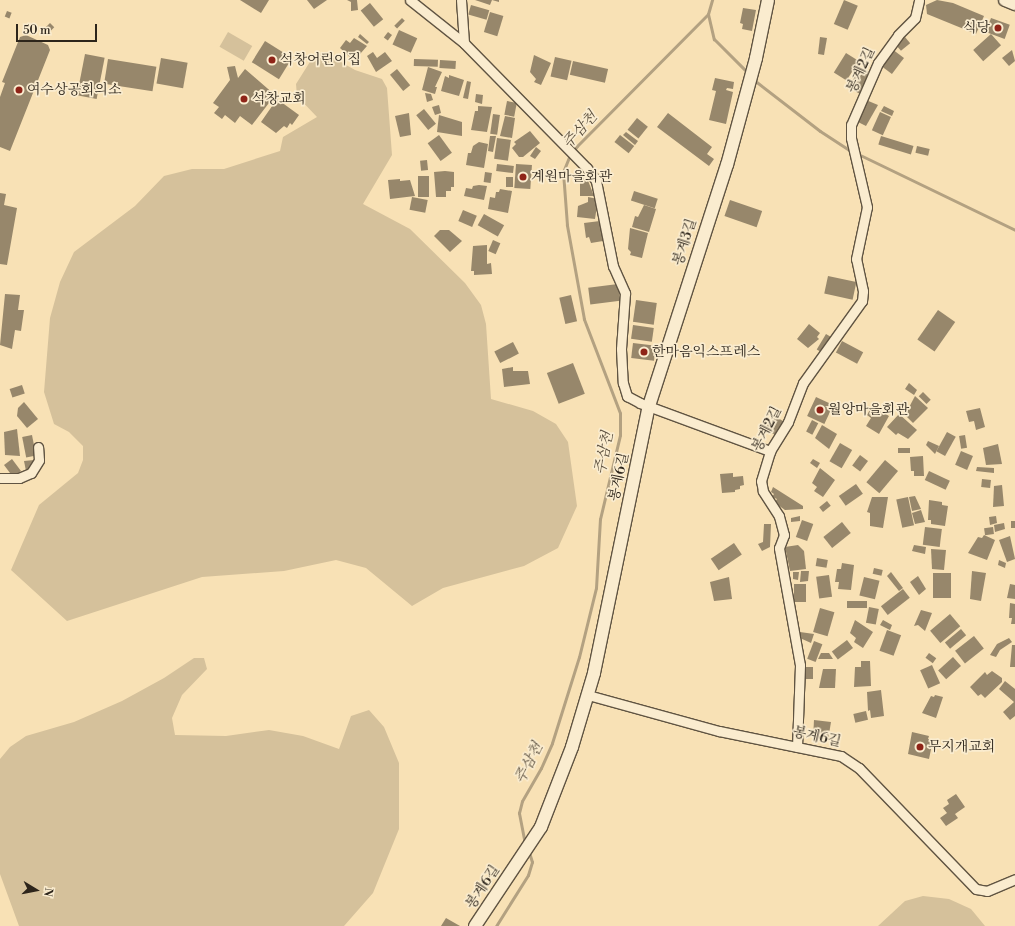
<!DOCTYPE html>
<meta charset="utf-8">
<style>
body{margin:0}
#map{position:relative;width:1015px;height:926px;overflow:hidden;background:#f8e1b5;font-family:"Libre Bodoni","Noto Serif KR",serif}
div>[style]{position:absolute}
.green>*{inset:0;background:#d5c19b;transform-origin:0 0}
.stream>*{height:3px;margin:-1.5px;padding:0 1.5px;transform-origin:1.5px;border-radius:1.5px;background:#b3a181}
.building>*{inset:0;background:#97876b;transform-origin:0 0}
.roads{filter:drop-shadow(1px 0 #605442) drop-shadow(-1px 0 #605442) drop-shadow(0 1px #605442) drop-shadow(0 -1px #605442)}
.street>*{height:9px;margin:-4.5px;padding:0 4.5px;transform-origin:4.5px;border-radius:4.5px;background:#faeccf}
.secondary>*{height:12px;margin:-6px;padding:0 6px;transform-origin:6px;border-radius:6px;background:#faeccf}
.dots>*{width:11px;height:11px;translate:-50% -50%;box-sizing:border-box;border:2px solid #faeccf;border-radius:50%}
span{translate:-50% -50%;white-space:nowrap;text-align:center;line-height:1.15;-webkit-text-stroke:3.5px #faeccf;paint-order:stroke}
.poi-label{font-size:14px;color:#2d251b}
.right{translate:-100% -50%;text-align:right}
.left{translate:0 -50%;text-align:left}
.street-label{font-size:14px;color:#2d251b}
.water-label{font-size:15px;color:#5c503f;font-style:italic}
.north{position:absolute;left:16px;top:870px;width:40px;height:40px;-webkit-text-stroke:3px #faeccf;paint-order:stroke;rotate:100deg;font-size:11px;font-weight:700;line-height:16px;text-align:center;color:#2d251b}
.north::after{content:'';display:block;margin:auto;width:14px;height:18px;background:#2d251b;clip-path:polygon(50% 0,100% 100%,50% 72%,0 100%)}
.scale{position:absolute;left:16px;top:24px;width:81px;height:18px;box-sizing:border-box;border:2px solid #2d251b;border-top:0;padding-left:5px;font-size:12px;line-height:14px;white-space:nowrap;color:#2d251b;-webkit-text-stroke:3px #faeccf;paint-order:stroke}
</style>
<div id="map">
<div class="green">
<div style="left:228px;top:32px;width:28px;height:17px;rotate:30deg"></div>
<div style="clip-path:polygon(323px 52px,355px 70px,382px 79px,387px 88px,392px 155px,363px 204px,410px 229px,465px 283px,481px 305px,486px 324px,491px 399px,533px 411px,556px 424px,568px 442px,577px 506px,558px 548px,524px 566px,443px 588px,412px 606px,366px 568px,336px 560px,284px 571px,202px 577px,67px 621px,11px 570px,39px 505px,78px 473px,83px 460px,83px 446px,69px 432px,54px 424px,44px 392px,50px 318px,60px 282px,74px 252px,135px 206px,164px 176px,192px 169px,224px 169px,280px 151px,283px 137px,317px 117px,297px 96px,296px 84px,313px 57px)"></div>
<div style="clip-path:polygon(194px 658px,204px 658px,207px 669px,182px 695px,172px 718px,175px 735px,226px 736px,269px 730px,303px 736px,339px 749px,351px 716px,369px 710px,384px 727px,399px 763px,399px 829px,373px 893px,344px 926px,19px 926px,0 874px,0 759px,10px 747px,26px 736px,74px 722px,122px 701px,164px 678px)"></div>
<div style="clip-path:polygon(923px 896px,949px 899px,971px 909px,985px 926px,878px 926px,905px 901px)"></div>
</div>
<div class="stream">
<div style="left:708px;top:14px;width:26px;rotate:77deg"></div>
<div style="left:714px;top:39px;width:49px;rotate:45deg"></div>
<div style="left:754px;top:80px;width:83px;rotate:37.7deg"></div>
<div style="left:820px;top:131px;width:37px;rotate:33deg"></div>
<div style="left:856px;top:153px;width:177px;rotate:25.8deg"></div>
<div style="left:525px;top:844px;width:32px;rotate:-101deg"></div>
<div style="left:519px;top:813px;width:12px;rotate:-76deg"></div>
<div style="left:522px;top:801px;width:38px;rotate:-60deg"></div>
<div style="left:541px;top:768px;width:27px;rotate:-66deg"></div>
<div style="left:552px;top:743px;width:90px;rotate:-72.6deg"></div>
<div style="left:579px;top:657px;width:71px;rotate:-76.2deg"></div>
<div style="left:596px;top:588px;width:69px;rotate:-86.7deg"></div>
<div style="left:600px;top:519px;width:86px;rotate:-76.6deg"></div>
<div style="left:620px;top:435px;width:22px;rotate:-90deg"></div>
<div style="left:620px;top:413px;width:101px;rotate:-111deg"></div>
<div style="left:584px;top:319px;width:96px;rotate:-100.3deg"></div>
<div style="left:567px;top:225px;width:53px;rotate:-94.3deg"></div>
<div style="left:563px;top:172px;width:18px;rotate:-68deg"></div>
<div style="left:570px;top:155px;width:11px;rotate:-52deg"></div>
<div style="left:577px;top:146px;width:186px;rotate:-45.2deg"></div>
<div style="left:708px;top:14px;width:15px;rotate:-74deg"></div>
<div style="left:496px;top:926px;width:60px;rotate:-57.9deg"></div>
<div style="left:528px;top:875px;width:14px;rotate:-73deg"></div>
<div style="left:532px;top:862px;width:10px;rotate:-107deg"></div>
</div>
<div class="building">
<div style="clip-path:polygon(240px 0,269px 0,261px 13px)"></div>
<div style="clip-path:polygon(307px 0,327px 0,314px 9px)"></div>
<div style="clip-path:polygon(347px 0,357px 0,358px 10px,351px 11px,351px 2px)"></div>
<div style="clip-path:polygon(475px 0,499px 0,499px 2px,492px 0,490px 5px)"></div>
<div style="left:844px;top:0;width:15px;height:26px;rotate:23deg"></div>
<div style="clip-path:polygon(937px 0,953px 3px,984px 16px,976px 34px,927px 14px,926px 5px)"></div>
<div style="left:370px;top:3px;width:21px;height:12px;rotate:51deg"></div>
<div style="left:471px;top:5px;width:19px;height:10px;rotate:16deg"></div>
<div style="clip-path:polygon(743px 8px,756px 10px,752px 31px,742px 29px,743px 24px,740px 23px)"></div>
<div style="left:7px;top:11px;width:5px;height:6px;rotate:22deg"></div>
<div style="left:490px;top:12px;width:14px;height:21px;rotate:17deg"></div>
<div style="left:402px;top:18px;width:4px;height:11px;rotate:45deg"></div>
<div style="left:991px;top:18px;width:20px;height:15px;rotate:20deg"></div>
<div style="left:50px;top:23px;width:6px;height:6px;rotate:45deg"></div>
<div style="left:399px;top:30px;width:20px;height:16px;rotate:24deg"></div>
<div style="left:388px;top:32px;width:5px;height:7px;rotate:37deg"></div>
<div style="clip-path:polygon(360px 34px,369px 42px,367px 44px,358px 37px)"></div>
<div style="left:991px;top:34px;width:15px;height:24px;rotate:48deg"></div>
<div style="clip-path:polygon(26px 35px,48px 45px,50px 50px,10px 151px,0 147px,0 97px,5px 83px,2px 82px,20px 37px)"></div>
<div style="clip-path:polygon(820px 37px,827px 38px,824px 55px,818px 54px)"></div>
<div style="left:905px;top:37px;width:8px;height:12px;rotate:50deg"></div>
<div style="clip-path:polygon(354px 38px,367px 46px,354px 61px,340px 48px,346px 40px,350px 43px)"></div>
<div style="left:265px;top:41px;width:32px;height:25px;rotate:32deg"></div>
<div style="left:892px;top:49px;width:15px;height:20px;rotate:37deg"></div>
<div style="clip-path:polygon(1012px 50px,1015px 61px,1009px 66px,1002px 58px)"></div>
<div style="clip-path:polygon(373px 52px,377px 58px,385px 52px,392px 61px,376px 72px,367px 56px)"></div>
<div style="left:846px;top:53px;width:15px;height:23px;rotate:32deg"></div>
<div style="left:85px;top:54px;width:20px;height:42px;rotate:11deg"></div>
<div style="clip-path:polygon(534px 55px,551px 63px,541px 85px,534px 82px,536px 79px,530px 72px)"></div>
<div style="left:555px;top:57px;width:17px;height:20px;rotate:13deg"></div>
<div style="left:161px;top:58px;width:27px;height:26px;rotate:10deg"></div>
<div style="left:108px;top:59px;width:49px;height:25px;rotate:9deg"></div>
<div style="left:414px;top:59px;width:24px;height:7px;rotate:2deg"></div>
<div style="left:440px;top:60px;width:16px;height:8px;rotate:4deg"></div>
<div style="left:573px;top:61px;width:36px;height:14px;rotate:13deg"></div>
<div style="clip-path:polygon(235px 66px,238px 78px,245px 69px,275px 95px,252px 125px,240px 116px,235px 123px,225px 115px,222px 119px,214px 113px,219px 107px,213px 103px,230px 80px,227px 67px)"></div>
<div style="clip-path:polygon(428px 67px,442px 72px,435px 87px,437px 87px,435px 94px,422px 90px)"></div>
<div style="clip-path:polygon(859px 67px,870px 72px,862px 95px,849px 88px)"></div>
<div style="left:397px;top:69px;width:21px;height:9px;rotate:51deg"></div>
<div style="clip-path:polygon(449px 75px,464px 80px,459px 96px,441px 91px,445px 76px,449px 78px)"></div>
<div style="clip-path:polygon(715px 78px,734px 82px,733px 89px,727px 88px,726px 90px,733px 92px,726px 124px,709px 120px,716px 91px,712px 90px)"></div>
<div style="clip-path:polygon(467px 81px,471px 82px,468px 99px,463px 98px)"></div>
<div style="clip-path:polygon(425px 93px,431px 94px,433px 100px,427px 102px)"></div>
<div style="clip-path:polygon(476px 94px,483px 95px,482px 104px,475px 102px)"></div>
<div style="clip-path:polygon(277px 99px,299px 115px,292px 125px,290px 123px,287px 128px,284px 126px,276px 133px,261px 122px)"></div>
<div style="clip-path:polygon(866px 100px,878px 105px,866px 126px,856px 121px)"></div>
<div style="left:507px;top:101px;width:10px;height:14px;rotate:11deg"></div>
<div style="clip-path:polygon(439px 105px,441px 113px,435px 115px,432px 107px)"></div>
<div style="clip-path:polygon(478px 106px,492px 107px,487px 132px,471px 130px,475px 111px,478px 111px)"></div>
<div style="clip-path:polygon(884px 106px,894px 111px,892px 116px,881px 111px)"></div>
<div style="left:424px;top:109px;width:19px;height:10px;rotate:51deg"></div>
<div style="left:880px;top:112px;width:12px;height:20px;rotate:24deg"></div>
<div style="clip-path:polygon(409px 113px,411px 135px,400px 137px,395px 116px)"></div>
<div style="clip-path:polygon(668px 113px,712px 147px,707px 154px,714px 159px,709px 166px,657px 127px)"></div>
<div style="left:493px;top:114px;width:7px;height:20px;rotate:8deg"></div>
<div style="clip-path:polygon(439px 115px,462px 122px,462px 136px,437px 132px)"></div>
<div style="clip-path:polygon(505px 116px,515px 118px,512px 138px,500px 136px)"></div>
<div style="left:637px;top:118px;width:14px;height:15px;rotate:39deg"></div>
<div style="clip-path:polygon(530px 131px,540px 143px,523px 157px,519px 157px,512px 148px,516px 144px,514px 142px)"></div>
<div style="clip-path:polygon(626px 132px,638px 141px,635px 145px,623px 135px)"></div>
<div style="left:439px;top:135px;width:22px;height:14px;rotate:54deg"></div>
<div style="left:620px;top:135px;width:18px;height:9px;rotate:38deg"></div>
<div style="clip-path:polygon(490px 136px,496px 136px,493px 152px,488px 151px)"></div>
<div style="left:881px;top:136px;width:34px;height:9px;rotate:17deg"></div>
<div style="left:497px;top:138px;width:14px;height:21px;rotate:8deg"></div>
<div style="clip-path:polygon(479px 142px,488px 144px,484px 168px,466px 165px,468px 153px,471px 153px,473px 146px)"></div>
<div style="left:917px;top:146px;width:13px;height:7px;rotate:13deg"></div>
<div style="clip-path:polygon(536px 147px,541px 151px,535px 159px,530px 156px)"></div>
<div style="left:427px;top:160px;width:10px;height:7px;rotate:84deg"></div>
<div style="left:497px;top:164px;width:17px;height:7px;rotate:7deg"></div>
<div style="left:516px;top:164px;width:16px;height:24px;rotate:4deg"></div>
<div style="clip-path:polygon(445px 171px,454px 172px,454px 187px,451px 187px,451px 191px,446px 191px,446px 197px,436px 197px,434px 172px)"></div>
<div style="left:485px;top:172px;width:7px;height:10px;rotate:8deg"></div>
<div style="left:429px;top:176px;width:21px;height:11px;rotate:90deg"></div>
<div style="clip-path:polygon(580px 176px,587px 178px,594px 196px,580px 196px)"></div>
<div style="left:506px;top:177px;width:7px;height:10px"></div>
<div style="clip-path:polygon(400px 179px,400px 181px,410px 180px,415px 196px,390px 199px,388px 180px)"></div>
<div style="clip-path:polygon(479px 185px,487px 186px,484px 200px,464px 196px,466px 188px,472px 189px,473px 186px)"></div>
<div style="clip-path:polygon(500px 189px,512px 191px,508px 213px,488px 209px,490px 197px,495px 198px,496px 192px,499px 192px)"></div>
<div style="left:634px;top:191px;width:25px;height:10px;rotate:18deg"></div>
<div style="clip-path:polygon(0 193px,6px 194px,4px 205px,17px 208px,7px 265px,0 264px)"></div>
<div style="left:412px;top:197px;width:16px;height:13px;rotate:11deg"></div>
<div style="clip-path:polygon(588px 197px,598px 199px,595px 219px,577px 217px,578px 206px,588px 202px)"></div>
<div style="left:730px;top:200px;width:34px;height:17px;rotate:19deg"></div>
<div style="clip-path:polygon(644px 205px,656px 209px,649px 232px,632px 227px,635px 216px,638px 217px)"></div>
<div style="left:463px;top:210px;width:15px;height:12px;rotate:23deg"></div>
<div style="left:484px;top:214px;width:23px;height:13px;rotate:29deg"></div>
<div style="clip-path:polygon(600px 221px,603px 241px,591px 243px,589px 237px,586px 238px,584px 223px)"></div>
<div style="clip-path:polygon(630px 228px,648px 233px,642px 258px,630px 255px,631px 252px,628px 249px)"></div>
<div style="clip-path:polygon(440px 230px,449px 230px,462px 241px,450px 252px,434px 236px)"></div>
<div style="left:493px;top:240px;width:8px;height:12px;rotate:23deg"></div>
<div style="clip-path:polygon(487px 245px,487px 264px,491px 263px,492px 274px,474px 275px,474px 271px,471px 271px,473px 246px)"></div>
<div style="left:828px;top:276px;width:29px;height:18px;rotate:12deg"></div>
<div style="left:618px;top:284px;width:17px;height:30px;rotate:83deg"></div>
<div style="clip-path:polygon(5px 294px,20px 295px,18px 310px,24px 310px,21px 331px,15px 330px,12px 349px,0 345px)"></div>
<div style="left:571px;top:295px;width:27px;height:12px;rotate:77deg"></div>
<div style="left:636px;top:300px;width:21px;height:22px;rotate:8deg"></div>
<div style="left:938px;top:310px;width:21px;height:36px;rotate:35deg"></div>
<div style="clip-path:polygon(809px 324px,820px 333px,817px 337px,819px 339px,808px 348px,797px 339px)"></div>
<div style="left:633px;top:325px;width:21px;height:14px;rotate:8deg"></div>
<div style="left:826px;top:334px;width:6px;height:18px;rotate:31deg"></div>
<div style="left:842px;top:341px;width:24px;height:13px;rotate:28deg"></div>
<div style="left:513px;top:342px;width:13px;height:21px;rotate:63deg"></div>
<div style="left:633px;top:343px;width:23px;height:15px;rotate:7deg"></div>
<div style="left:573px;top:363px;width:33px;height:28px;rotate:69deg"></div>
<div style="clip-path:polygon(513px 367px,513px 371px,528px 371px,530px 384px,504px 387px,502px 369px)"></div>
<div style="clip-path:polygon(909px 383px,917px 390px,914px 395px,905px 389px)"></div>
<div style="left:22px;top:385px;width:9px;height:13px;rotate:72deg"></div>
<div style="left:923px;top:392px;width:11px;height:6px;rotate:45deg"></div>
<div style="clip-path:polygon(915px 396px,928px 408px,913px 423px,905px 415px)"></div>
<div style="left:816px;top:397px;width:19px;height:21px;rotate:25deg"></div>
<div style="clip-path:polygon(24px 402px,38px 419px,27px 428px,17px 416px,18px 408px)"></div>
<div style="clip-path:polygon(872px 406px,889px 416px,879px 434px,866px 426px,871px 418px,867px 415px)"></div>
<div style="clip-path:polygon(980px 408px,985px 427px,976px 430px,974px 421px,969px 422px,966px 411px)"></div>
<div style="clip-path:polygon(899px 414px,917px 430px,908px 439px,898px 433px,896px 435px,887px 427px)"></div>
<div style="left:773px;top:415px;width:12px;height:16px;rotate:31deg"></div>
<div style="left:812px;top:420px;width:7px;height:13px;rotate:27deg"></div>
<div style="clip-path:polygon(822px 425px,837px 434px,829px 449px,815px 438px)"></div>
<div style="clip-path:polygon(17px 429px,20px 456px,5px 455px,4px 432px)"></div>
<div style="left:947px;top:432px;width:10px;height:22px;rotate:29deg"></div>
<div style="left:32px;top:435px;width:21px;height:10px;rotate:79deg"></div>
<div style="left:965px;top:435px;width:13px;height:6px;rotate:81deg"></div>
<div style="clip-path:polygon(928px 441px,939px 446px,935px 454px,926px 445px)"></div>
<div style="left:840px;top:443px;width:14px;height:21px;rotate:30deg"></div>
<div style="clip-path:polygon(998px 444px,1002px 464px,986px 465px,983px 448px)"></div>
<div style="left:898px;top:448px;width:12px;height:5px"></div>
<div style="left:961px;top:451px;width:13px;height:15px;rotate:23deg"></div>
<div style="left:860px;top:455px;width:10px;height:13px;rotate:37deg"></div>
<div style="clip-path:polygon(923px 456px,924px 476px,914px 476px,914px 471px,911px 471px,910px 457px)"></div>
<div style="left:12px;top:459px;width:15px;height:10px;rotate:53deg"></div>
<div style="clip-path:polygon(813px 459px,820px 463px,817px 468px,810px 463px)"></div>
<div style="clip-path:polygon(34px 460px,30px 470px,26px 471px,24px 461px)"></div>
<div style="left:885px;top:460px;width:17px;height:29px;rotate:40deg"></div>
<div style="clip-path:polygon(977px 467px,994px 468px,994px 473px,976px 471px)"></div>
<div style="clip-path:polygon(820px 468px,835px 480px,823px 497px,814px 491px,817px 487px,812px 483px)"></div>
<div style="left:929px;top:471px;width:23px;height:10px;rotate:25deg"></div>
<div style="clip-path:polygon(733px 473px,733px 477px,743px 476px,744px 485px,740px 486px,740px 489px,735px 490px,735px 492px,722px 493px,720px 474px)"></div>
<div style="left:982px;top:479px;width:9px;height:8px;rotate:6deg"></div>
<div style="left:856px;top:484px;width:12px;height:21px;rotate:55deg"></div>
<div style="clip-path:polygon(1002px 485px,1004px 506px,993px 507px,994px 486px)"></div>
<div style="clip-path:polygon(773px 487px,803px 506px,803px 509px,785px 510px,778px 505px,775px 502px,777px 499px,772px 497px,774px 494px,771px 492px)"></div>
<div style="clip-path:polygon(915px 496px,921px 509px,912px 511px,909px 497px)"></div>
<div style="clip-path:polygon(872px 497px,888px 497px,883px 528px,870px 526px,870px 513px,867px 512px)"></div>
<div style="left:908px;top:497px;width:29px;height:12px;rotate:78deg"></div>
<div style="clip-path:polygon(929px 500px,942px 502px,942px 505px,948px 506px,945px 526px,931px 524px,931px 520px,928px 520px)"></div>
<div style="left:827px;top:501px;width:6px;height:10px;rotate:51deg"></div>
<div style="clip-path:polygon(921px 510px,925px 522px,915px 524px,912px 513px)"></div>
<div style="clip-path:polygon(800px 516px,800px 521px,791px 522px,791px 518px)"></div>
<div style="clip-path:polygon(996px 516px,997px 523px,990px 525px,989px 517px)"></div>
<div style="left:802px;top:520px;width:12px;height:18px;rotate:20deg"></div>
<div style="left:1011px;top:521px;width:4px;height:7px"></div>
<div style="left:842px;top:522px;width:14px;height:24px;rotate:51deg"></div>
<div style="clip-path:polygon(1004px 523px,1005px 529px,995px 532px,994px 525px)"></div>
<div style="clip-path:polygon(764px 524px,771px 524px,770px 547px,762px 551px,758px 544px,763px 542px)"></div>
<div style="left:925px;top:527px;width:17px;height:18px;rotate:7deg"></div>
<div style="left:993px;top:527px;width:7px;height:9px;rotate:82deg"></div>
<div style="clip-path:polygon(984px 535px,995px 540px,987px 560px,968px 553px,978px 537px,982px 538px)"></div>
<div style="clip-path:polygon(1010px 536px,1015px 559px,1007px 562px,999px 540px)"></div>
<div style="left:734px;top:543px;width:14px;height:28px;rotate:56deg"></div>
<div style="clip-path:polygon(798px 545px,804px 551px,806px 569px,790px 571px,785px 547px)"></div>
<div style="clip-path:polygon(914px 545px,926px 547px,925px 554px,912px 551px)"></div>
<div style="clip-path:polygon(931px 549px,946px 550px,944px 570px,932px 569px)"></div>
<div style="left:817px;top:558px;width:11px;height:8px;rotate:10deg"></div>
<div style="clip-path:polygon(999px 560px,1006px 563px,1005px 568px,998px 565px)"></div>
<div style="clip-path:polygon(842px 563px,854px 565px,851px 590px,838px 589px,839px 582px,835px 582px,837px 569px,841px 569px)"></div>
<div style="left:874px;top:568px;width:9px;height:6px;rotate:13deg"></div>
<div style="clip-path:polygon(801px 571px,809px 571px,808px 581px,800px 582px)"></div>
<div style="clip-path:polygon(972px 571px,986px 573px,981px 601px,970px 599px)"></div>
<div style="clip-path:polygon(793px 572px,799px 572px,798px 580px,793px 579px)"></div>
<div style="clip-path:polygon(891px 572px,903px 588px,899px 591px,887px 576px)"></div>
<div style="left:933px;top:573px;width:18px;height:25px"></div>
<div style="left:829px;top:575px;width:22px;height:13px;rotate:82deg"></div>
<div style="clip-path:polygon(918px 576px,926px 589px,919px 595px,910px 582px)"></div>
<div style="clip-path:polygon(729px 577px,732px 599px,714px 601px,710px 582px)"></div>
<div style="left:864px;top:577px;width:16px;height:19px;rotate:14deg"></div>
<div style="left:794px;top:584px;width:12px;height:18px"></div>
<div style="clip-path:polygon(1010px 584px,1015px 585px,1015px 599px,1007px 598px)"></div>
<div style="left:903px;top:589px;width:11px;height:28px;rotate:52deg"></div>
<div style="left:847px;top:601px;width:20px;height:7px"></div>
<div style="clip-path:polygon(1010px 603px,1015px 604px,1015px 624px,1011px 624px,1012px 618px,1009px 618px)"></div>
<div style="left:869px;top:607px;width:10px;height:16px;rotate:11deg"></div>
<div style="left:820px;top:608px;width:15px;height:25px;rotate:16deg"></div>
<div style="clip-path:polygon(921px 610px,932px 613px,925px 631px,918px 625px,914px 626px)"></div>
<div style="left:950px;top:614px;width:16px;height:26px;rotate:50deg"></div>
<div style="clip-path:polygon(855px 620px,873px 632px,863px 648px,854px 642px,856px 638px,850px 633px)"></div>
<div style="clip-path:polygon(883px 620px,892px 625px,890px 630px,880px 625px)"></div>
<div style="left:961px;top:629px;width:8px;height:21px;rotate:50deg"></div>
<div style="left:887px;top:630px;width:15px;height:22px;rotate:20deg"></div>
<div style="clip-path:polygon(800px 632px,814px 634px,811px 643px,800px 638px)"></div>
<div style="left:974px;top:636px;width:16px;height:24px;rotate:52deg"></div>
<div style="clip-path:polygon(1009px 638px,1012px 642px,1000px 650px,996px 657px,990px 655px,997px 644px)"></div>
<div style="left:847px;top:640px;width:10px;height:19px;rotate:53deg"></div>
<div style="left:814px;top:641px;width:9px;height:19px;rotate:21deg"></div>
<div style="clip-path:polygon(1012px 645px,1015px 645px,1015px 667px,1010px 667px)"></div>
<div style="clip-path:polygon(821px 653px,829px 653px,833px 659px,818px 659px)"></div>
<div style="left:929px;top:653px;width:9px;height:6px;rotate:36deg"></div>
<div style="left:953px;top:657px;width:12px;height:20px;rotate:48deg"></div>
<div style="clip-path:polygon(861px 661px,870px 661px,871px 686px,854px 687px,855px 667px,861px 667px)"></div>
<div style="left:932px;top:665px;width:20px;height:13px;rotate:66deg"></div>
<div style="left:804px;top:667px;width:9px;height:12px"></div>
<div style="clip-path:polygon(823px 669px,836px 669px,835px 688px,819px 688px)"></div>
<div style="clip-path:polygon(992px 671px,1002px 678px,1002px 682px,985px 698px,981px 694px,978px 696px,970px 687px,985px 672px,987px 675px)"></div>
<div style="clip-path:polygon(1005px 681px,1015px 689px,1015px 716px,1010px 720px,1003px 712px,1014px 702px,999px 689px)"></div>
<div style="clip-path:polygon(881px 690px,884px 716px,871px 718px,870px 710px,868px 711px,867px 692px)"></div>
<div style="clip-path:polygon(935px 695px,943px 697px,936px 718px,922px 713px,931px 696px,934px 697px)"></div>
<div style="left:866px;top:711px;width:9px;height:13px;rotate:77deg"></div>
<div style="clip-path:polygon(814px 720px,831px 722px,828px 740px,813px 739px)"></div>
<div style="clip-path:polygon(912px 732px,929px 736px,928px 739px,933px 740px,929px 759px,908px 754px)"></div>
<div style="clip-path:polygon(956px 794px,965px 807px,955px 814px,958px 818px,946px 826px,940px 818px,947px 813px,943px 808px,949px 804px,947px 800px)"></div>
<div style="clip-path:polygon(446px 918px,460px 926px,441px 926px)"></div>
</div>
<div class="roads">
<div class="street">
<div style="left:410px;top:0;width:69px;rotate:38.5deg"></div>
<div style="left:464px;top:43px;width:175px;rotate:45.5deg"></div>
<div style="left:587px;top:168px;width:16px;rotate:55deg"></div>
<div style="left:596px;top:181px;width:87px;rotate:78.7deg"></div>
<div style="left:613px;top:266px;width:30px;rotate:66deg"></div>
<div style="left:625px;top:293px;width:56px;rotate:94.1deg"></div>
<div style="left:621px;top:349px;width:34px;rotate:87deg"></div>
<div style="left:623px;top:383px;width:14px;rotate:73deg"></div>
<div style="left:627px;top:396px;width:15px;rotate:28deg"></div>
<div style="left:640px;top:403px;width:139px;rotate:20.3deg"></div>
<div style="left:461px;top:0;width:43px;rotate:86deg"></div>
<div style="left:0;top:478px;width:19px"></div>
<div style="left:19px;top:478px;width:13px;rotate:-23deg"></div>
<div style="left:31px;top:473px;width:15px;rotate:-58deg"></div>
<div style="left:39px;top:460px;width:13px;rotate:-94deg"></div>
<div style="left:588px;top:695px;width:136px;rotate:15.4deg"></div>
<div style="left:719px;top:731px;width:125px;rotate:11.6deg"></div>
<div style="left:841px;top:756px;width:22px;rotate:34deg"></div>
<div style="left:859px;top:768px;width:168px;rotate:46deg"></div>
<div style="left:976px;top:889px;width:11px;rotate:10deg"></div>
<div style="left:987px;top:891px;width:30px;rotate:-23deg"></div>
<div style="left:797px;top:747px;width:82px;rotate:-87.9deg"></div>
<div style="left:800px;top:665px;width:119px;rotate:-100.2deg"></div>
<div style="left:779px;top:548px;width:14px;rotate:-69deg"></div>
<div style="left:784px;top:535px;width:20px;rotate:-105deg"></div>
<div style="left:779px;top:516px;width:30px;rotate:-123deg"></div>
<div style="left:763px;top:491px;width:10px;rotate:-101deg"></div>
<div style="left:761px;top:481px;width:31px;rotate:-73deg"></div>
<div style="left:770px;top:451px;width:34px;rotate:-58deg"></div>
<div style="left:788px;top:422px;width:42px;rotate:-69deg"></div>
<div style="left:803px;top:383px;width:101px;rotate:-54.3deg"></div>
<div style="left:862px;top:301px;width:10px;rotate:-84deg"></div>
<div style="left:863px;top:291px;width:33px;rotate:-102deg"></div>
<div style="left:856px;top:259px;width:53px;rotate:-78.1deg"></div>
<div style="left:867px;top:207px;width:71px;rotate:-103.1deg"></div>
<div style="left:851px;top:138px;width:13px;rotate:-90deg"></div>
<div style="left:851px;top:125px;width:68px;rotate:-66.5deg"></div>
<div style="left:878px;top:63px;width:34px;rotate:-54deg"></div>
<div style="left:898px;top:35px;width:24px;rotate:-45deg"></div>
<div style="left:915px;top:18px;width:18px;rotate:-77deg"></div>
</div>
<div class="secondary">
<div style="left:1005px;top:0;width:11px;rotate:22deg"></div>
<div style="left:475px;top:926px;width:119px;rotate:-56.3deg"></div>
<div style="left:541px;top:827px;width:86px;rotate:-68.8deg"></div>
<div style="left:572px;top:747px;width:77px;rotate:-73.4deg"></div>
<div style="left:594px;top:673px;width:273px;rotate:-78.4deg"></div>
<div style="left:649px;top:406px;width:253px;rotate:-72.1deg"></div>
<div style="left:727px;top:165px;width:111px;rotate:-74.8deg"></div>
<div style="left:756px;top:58px;width:59px;rotate:-78.3deg"></div>
</div>
</div>
<div class="dots">
<div style="left:998px;top:28px;background:#8f2418"></div>
<div style="left:272px;top:60px;background:#8f2418"></div>
<div style="left:19px;top:90px;background:#8f2418"></div>
<div style="left:244px;top:99px;background:#8f2418"></div>
<div style="left:523px;top:177px;background:#8f2418"></div>
<div style="left:644px;top:352px;background:#8f2418"></div>
<div style="left:820px;top:410px;background:#8f2418"></div>
<div style="left:920px;top:747px;background:#8f2418"></div>
</div>
<div class="poi-label">
<span class="right" style="left:990px;top:28px">식당</span>
<span class="left" style="left:280px;top:60px">석창어린이집</span>
<span class="left" style="left:27px;top:90px">여수상공회의소</span>
<span class="left" style="left:252px;top:99px">석창교회</span>
<span class="left" style="left:531px;top:177px">계원마을회관</span>
<span class="left" style="left:652px;top:352px">한마음익스프레스</span>
<span class="left" style="left:828px;top:410px">월앙마을회관</span>
<span class="left" style="left:928px;top:747px">무지개교회</span>
</div>
<div class="street-label">
<span style="left:861px;top:70px;rotate:-65deg">봉계2길</span>
<span style="left:685px;top:242px;rotate:-72deg">봉계3길</span>
<span style="left:767px;top:429px;rotate:-63deg">봉계2길</span>
<span style="left:619px;top:477px;rotate:-78deg">봉계6길</span>
<span style="left:817px;top:737px;rotate:13deg">봉계6길</span>
<span style="left:483px;top:887px;rotate:-56deg">봉계6길</span>
</div>
<div class="water-label">
<span style="left:580px;top:130px;rotate:-48deg">주삼천</span>
<span style="left:604px;top:453px;rotate:-79deg">주삼천</span>
<span style="left:529px;top:763px;rotate:-63deg">주삼천</span>
</div>
<div class="north">N</div>
<div class="scale">50 m</div>
</div>
